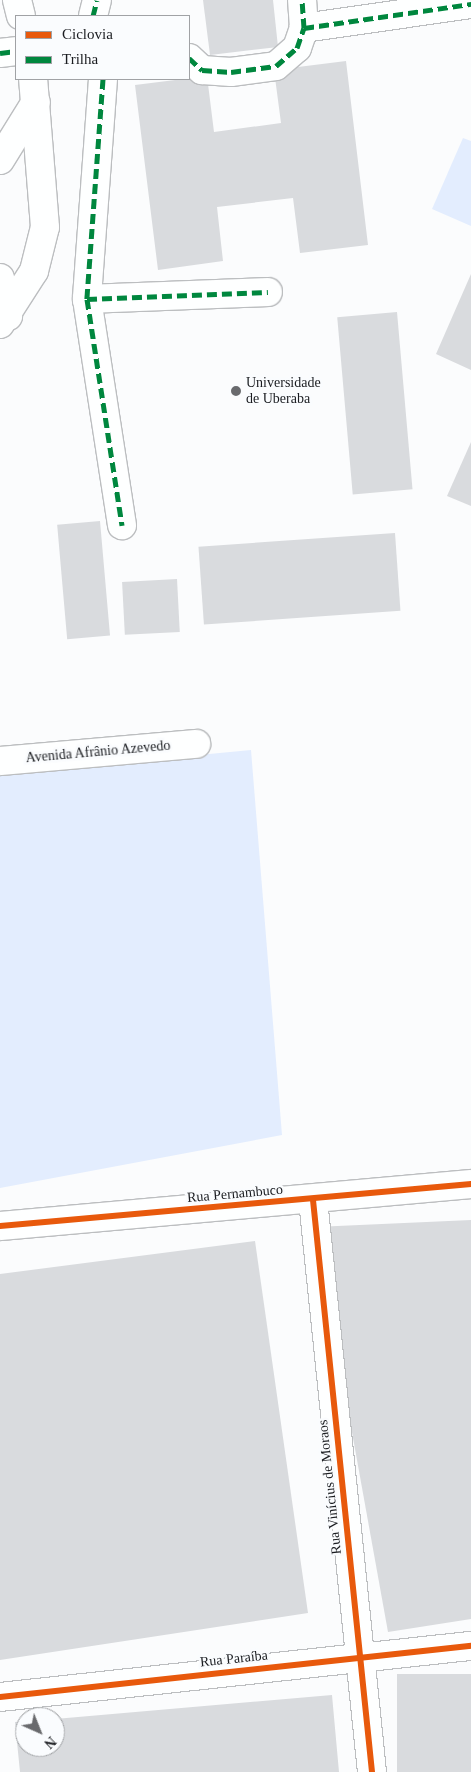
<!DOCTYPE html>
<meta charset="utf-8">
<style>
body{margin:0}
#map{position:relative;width:471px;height:1772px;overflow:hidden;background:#fbfcfd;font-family:Georgia,serif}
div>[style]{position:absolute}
.green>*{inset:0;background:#e3edfe}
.building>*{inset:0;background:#d9dbde;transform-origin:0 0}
.roads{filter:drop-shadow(1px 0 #bcbec0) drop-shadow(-1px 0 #bcbec0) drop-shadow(0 1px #bcbec0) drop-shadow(0 -1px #bcbec0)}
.minor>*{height:28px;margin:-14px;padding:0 14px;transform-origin:14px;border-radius:14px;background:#feffff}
.quiet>*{height:5px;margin-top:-2.5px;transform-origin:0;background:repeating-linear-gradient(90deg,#00873e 0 10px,transparent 0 15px)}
.cycleway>*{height:6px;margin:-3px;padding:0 3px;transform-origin:3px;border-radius:3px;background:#e8590c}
.dots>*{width:14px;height:14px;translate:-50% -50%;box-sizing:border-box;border:2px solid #fafcfe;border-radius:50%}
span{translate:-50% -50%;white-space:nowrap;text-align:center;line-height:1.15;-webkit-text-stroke:5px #fafcfe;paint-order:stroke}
.poi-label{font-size:14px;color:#1a1c20}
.left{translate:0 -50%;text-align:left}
.street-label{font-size:14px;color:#1a1c20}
.legend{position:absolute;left:15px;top:15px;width:175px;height:65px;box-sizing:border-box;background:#fafcfe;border:1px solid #a0a2a5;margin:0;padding:6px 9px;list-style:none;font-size:15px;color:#1a1c20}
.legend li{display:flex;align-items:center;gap:10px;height:25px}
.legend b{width:25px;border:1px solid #a0a2a5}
.north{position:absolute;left:15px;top:1707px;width:50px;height:50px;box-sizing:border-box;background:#fafcfe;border:1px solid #a0a2a5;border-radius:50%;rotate:136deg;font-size:14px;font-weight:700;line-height:20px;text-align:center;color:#1a1c20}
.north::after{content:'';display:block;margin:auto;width:18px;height:22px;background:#696a6d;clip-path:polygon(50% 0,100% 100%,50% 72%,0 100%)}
</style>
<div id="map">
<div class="green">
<div style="clip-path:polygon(463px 138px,471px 141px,471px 226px,432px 209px)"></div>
<div style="clip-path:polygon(251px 750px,282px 1135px,0 1188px,0 774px)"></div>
</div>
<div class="building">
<div style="clip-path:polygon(203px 0,273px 0,278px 47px,210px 55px)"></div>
<div style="clip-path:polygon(346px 61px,368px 245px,300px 253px,293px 198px,217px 207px,223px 261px,158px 270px,135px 85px,207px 76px,214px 132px,281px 123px,274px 70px)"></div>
<div style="clip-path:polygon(471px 274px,471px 370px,436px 354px)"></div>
<div style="left:397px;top:312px;width:178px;height:60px;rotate:85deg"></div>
<div style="clip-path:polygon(471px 442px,471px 506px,447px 496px)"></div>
<div style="left:100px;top:521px;width:115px;height:43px;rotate:85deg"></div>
<div style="left:395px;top:533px;width:78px;height:197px;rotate:86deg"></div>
<div style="left:177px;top:579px;width:53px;height:55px;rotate:87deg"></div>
<div style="clip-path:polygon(471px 1220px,471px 1619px,388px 1632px,315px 1227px)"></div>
<div style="clip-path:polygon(255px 1241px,308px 1613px,0 1660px,0 1274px)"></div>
<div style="left:471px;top:1674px;width:98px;height:74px;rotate:90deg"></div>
<div style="clip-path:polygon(332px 1695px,339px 1772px,20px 1772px,15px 1722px,25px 1721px,25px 1747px,55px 1747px,55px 1719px)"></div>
</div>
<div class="roads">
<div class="minor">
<div style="left:17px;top:0;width:16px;rotate:76deg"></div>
<div style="left:93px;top:16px;width:16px;rotate:-76deg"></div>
<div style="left:304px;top:28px;width:169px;rotate:-8.2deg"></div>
<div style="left:0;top:53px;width:16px;rotate:-7deg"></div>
<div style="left:189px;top:58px;width:18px;rotate:43deg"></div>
<div style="left:202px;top:70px;width:29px;rotate:4deg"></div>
<div style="left:231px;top:72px;width:45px;rotate:-7.6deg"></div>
<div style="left:276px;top:66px;width:28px;rotate:-41deg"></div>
<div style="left:297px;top:48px;width:21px;rotate:-71deg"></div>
<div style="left:304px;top:28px;width:28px;rotate:-94deg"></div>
<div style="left:103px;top:79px;width:221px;rotate:94.2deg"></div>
<div style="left:87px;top:299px;width:229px;rotate:81.2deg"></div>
<div style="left:0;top:160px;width:68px;rotate:-58.2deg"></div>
<div style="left:0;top:278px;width:39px;rotate:78deg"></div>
<div style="left:87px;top:299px;width:181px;rotate:-2.2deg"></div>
<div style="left:0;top:324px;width:63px;rotate:-57.3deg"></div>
<div style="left:34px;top:271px;width:45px;rotate:-76deg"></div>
<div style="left:45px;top:227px;width:148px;rotate:-94.6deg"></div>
<div style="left:0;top:761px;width:197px;rotate:-5deg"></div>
<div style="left:313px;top:1200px;width:575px;rotate:84.11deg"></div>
<div style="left:0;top:1226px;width:473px;rotate:-5.1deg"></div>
<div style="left:0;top:1697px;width:474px;rotate:-6.2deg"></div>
</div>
</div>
<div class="quiet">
<div style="left:93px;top:16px;width:16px;rotate:-76deg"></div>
<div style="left:304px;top:28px;width:169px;rotate:-8.2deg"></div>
<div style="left:0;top:53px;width:16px;rotate:-7deg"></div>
<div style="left:189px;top:58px;width:18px;rotate:43deg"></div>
<div style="left:202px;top:70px;width:29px;rotate:4deg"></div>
<div style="left:231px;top:72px;width:45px;rotate:-7.6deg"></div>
<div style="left:276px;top:66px;width:28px;rotate:-41deg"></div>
<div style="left:297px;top:48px;width:21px;rotate:-71deg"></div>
<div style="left:304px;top:28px;width:28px;rotate:-94deg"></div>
<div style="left:103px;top:79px;width:221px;rotate:94.2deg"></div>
<div style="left:87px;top:299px;width:229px;rotate:81.2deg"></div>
<div style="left:87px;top:299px;width:181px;rotate:-2.2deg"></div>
</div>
<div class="cycleway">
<div style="left:313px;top:1200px;width:575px;rotate:84.11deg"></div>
<div style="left:0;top:1226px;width:473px;rotate:-5.1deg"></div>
<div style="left:0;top:1697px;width:474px;rotate:-6.2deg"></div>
</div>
<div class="dots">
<div style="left:236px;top:391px;background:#696a6d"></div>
</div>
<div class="poi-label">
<span class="left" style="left:246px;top:391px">Universidade<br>de Uberaba</span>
</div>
<div class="street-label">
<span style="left:98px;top:752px;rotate:-5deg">Avenida Afrânio Azevedo</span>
<span style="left:235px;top:1194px;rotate:-5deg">Rua Pernambuco</span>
<span style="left:330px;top:1487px;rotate:-96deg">Rua Vinícius de Moraos</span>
<span style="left:234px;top:1659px;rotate:-6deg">Rua Paraíba</span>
</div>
<ul class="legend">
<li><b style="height:6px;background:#e8590c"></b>Ciclovia</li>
<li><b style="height:6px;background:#00873e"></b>Trilha</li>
</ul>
<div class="north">N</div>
</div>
